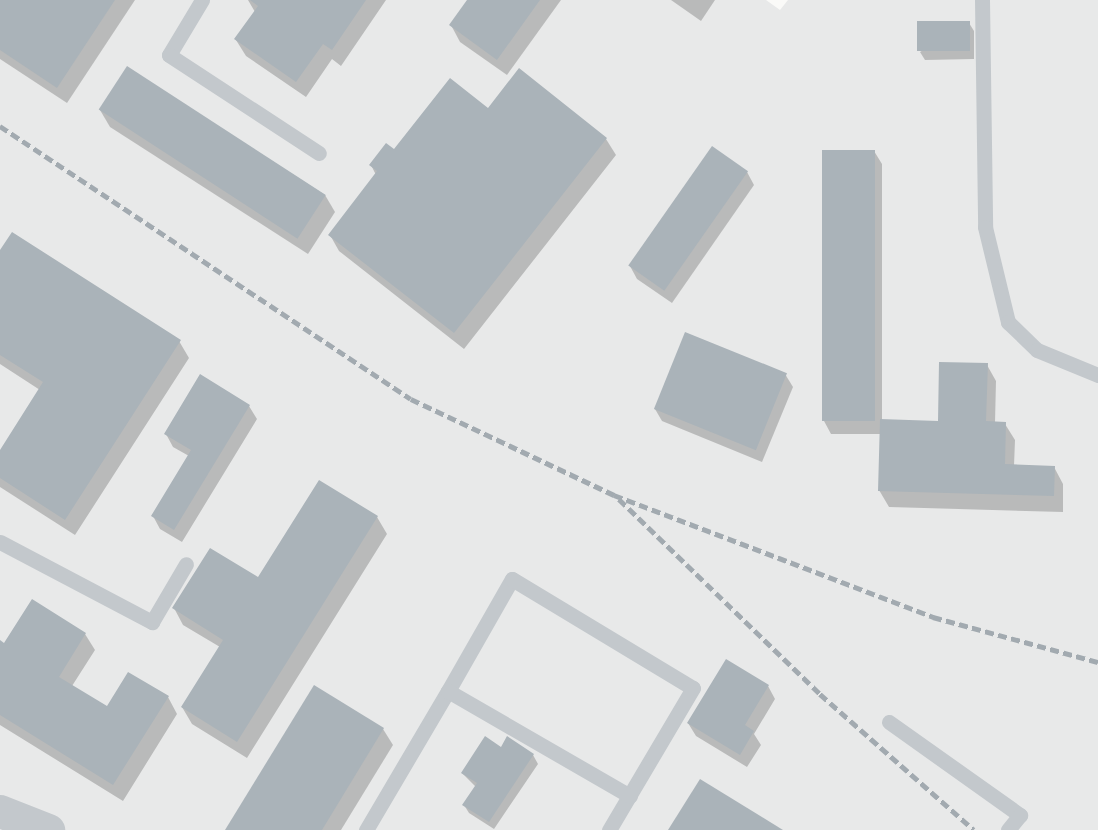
<!DOCTYPE html>
<style>
body{margin:0}
#map{position:relative;width:1098px;height:830px;overflow:hidden;background:#fafaf8;font-family:"Source Sans 3",sans-serif}
div>[style]{position:absolute}
.built>*{inset:0;background:#e8e9e9}
.shadow>*{inset:0;background:#0003}
.building>*{inset:0;background:#aab3b9;transform-origin:0 0}
.service>*{height:15px;margin:-7.5px;padding:0 7.5px;transform-origin:7.5px;border-radius:7.5px;background:#c3c8cc}
.tertiary>*{height:33px;margin:-16.5px;padding:0 16.5px;transform-origin:16.5px;border-radius:16.5px;background:#c3c8cc}
.rail>*{height:4.5px;margin-top:-2.25px;transform-origin:0;background:repeating-linear-gradient(90deg,#a2aab0 0 9px,transparent 0 13.5px)}
span{translate:-50% -50%;white-space:nowrap;text-align:center;line-height:1.15;-webkit-text-stroke:6px #fff;paint-order:stroke}
</style>
<div id="map">
<div class="built">
<div style="clip-path:polygon(0 0,766px 0,780px 10px,788px 0,1098px 0,1098px 830px,0 830px)"></div>
</div>
<div class="shadow">
<div style="clip-path:polygon(0 0,135px 0,67px 103px,0 59px)"></div>
<div style="clip-path:polygon(248px 0,386px 0,341px 66px,332px 59px,306px 97px,246px 56px,236px 40px,255px 12px)"></div>
<div style="clip-path:polygon(469px 0,561px 0,507px 75px,460px 42px,451px 25px)"></div>
<div style="clip-path:polygon(671px 0,715px 0,701px 21px)"></div>
<div style="clip-path:polygon(969px 23px,974px 31px,974px 59px,925px 60px,920px 52px)"></div>
<div style="clip-path:polygon(127px 68px,325px 195px,335px 212px,308px 254px,110px 127px,100px 110px)"></div>
<div style="clip-path:polygon(488px 110px,606px 139px,616px 155px,464px 349px,339px 251px,330px 235px,376px 175px,371px 165px)"></div>
<div style="clip-path:polygon(824px 151px,874px 151px,882px 164px,882px 420px,939px 422px,987px 365px,996px 381px,995px 423px,1005px 424px,1015px 440px,1014px 466px,1054px 467px,1063px 484px,1063px 512px,889px 507px,879px 490px,881px 434px,831px 434px,824px 421px)"></div>
<div style="clip-path:polygon(747px 172px,754px 185px,672px 303px,637px 279px,630px 266px)"></div>
<div style="clip-path:polygon(0 253px,179px 341px,189px 358px,75px 535px,0 487px,0 453px,40px 390px,0 364px)"></div>
<div style="clip-path:polygon(785px 374px,793px 387px,762px 462px,662px 421px,655px 409px)"></div>
<div style="clip-path:polygon(249px 406px,257px 419px,182px 542px,160px 529px,153px 516px,189px 456px,173px 447px,166px 434px)"></div>
<div style="clip-path:polygon(377px 517px,387px 534px,247px 758px,192px 724px,182px 707px,220px 647px,183px 625px,174px 608px,259px 580px)"></div>
<div style="clip-path:polygon(85px 634px,95px 650px,72px 686px,107px 709px,168px 697px,177px 714px,123px 801px,0 725px,0 642px,4px 645px)"></div>
<div style="clip-path:polygon(768px 686px,775px 699px,754px 734px,761px 745px,747px 767px,696px 736px,688px 723px)"></div>
<div style="clip-path:polygon(383px 729px,393px 745px,341px 830px,227px 830px)"></div>
<div style="clip-path:polygon(501px 749px,533px 755px,538px 764px,494px 829px,469px 813px,464px 805px,476px 787px,462px 773px)"></div>
</div>
<div class="building">
<div style="clip-path:polygon(0 0,115px 0,57px 88px,0 50px)"></div>
<div style="clip-path:polygon(250px 0,366px 0,332px 50px,323px 44px,296px 82px,234px 39px,258px 6px)"></div>
<div style="clip-path:polygon(467px 0,540px 0,497px 60px,449px 25px)"></div>
<div style="left:970px;top:21px;width:30px;height:53px;rotate:90deg"></div>
<div style="left:127px;top:66px;width:237px;height:52px;rotate:33deg"></div>
<div style="clip-path:polygon(519px 68px,607px 138px,454px 333px,328px 235px,377px 171px,369px 165px,386px 143px,394px 149px,450px 78px,488px 108px)"></div>
<div style="left:712px;top:146px;width:44px;height:146px;rotate:35deg"></div>
<div style="left:822px;top:150px;width:53px;height:271px"></div>
<div style="clip-path:polygon(12px 232px,181px 340px,65px 520px,0 478px,0 450px,43px 382px,0 355px,0 250px)"></div>
<div style="left:685px;top:332px;width:110px;height:83px;rotate:22deg"></div>
<div style="clip-path:polygon(939px 362px,988px 363px,986px 421px,1006px 422px,1005px 464px,1055px 466px,1054px 496px,878px 491px,880px 419px,938px 421px)"></div>
<div style="clip-path:polygon(200px 374px,250px 405px,174px 530px,151px 516px,191px 450px,164px 434px)"></div>
<div style="clip-path:polygon(319px 480px,378px 516px,237px 742px,181px 707px,223px 640px,172px 608px,210px 548px,258px 577px)"></div>
<div style="clip-path:polygon(32px 599px,86px 633px,59px 677px,107px 706px,128px 672px,169px 696px,113px 785px,0 715px,0 640px,4px 643px)"></div>
<div style="clip-path:polygon(726px 659px,769px 685px,745px 725px,754px 731px,740px 755px,687px 723px)"></div>
<div style="clip-path:polygon(314px 685px,384px 728px,322px 830px,225px 830px)"></div>
<div style="clip-path:polygon(485px 736px,501px 747px,507px 736px,534px 754px,489px 822px,462px 805px,477px 783px,461px 773px)"></div>
<div style="clip-path:polygon(700px 779px,783px 830px,668px 830px)"></div>
</div>
<div class="service">
<div style="left:202px;top:0;width:64px;rotate:121deg"></div>
<div style="left:169px;top:55px;width:179px;rotate:33.2deg"></div>
<div style="left:982px;top:0;width:227px;rotate:89.2deg"></div>
<div style="left:985px;top:227px;width:98px;rotate:76.4deg"></div>
<div style="left:1008px;top:322px;width:40px;rotate:44deg"></div>
<div style="left:1037px;top:350px;width:66px;rotate:22.3deg"></div>
<div style="left:0;top:542px;width:172px;rotate:27.8deg"></div>
<div style="left:152px;top:622px;width:67px;rotate:-59.6deg"></div>
<div style="left:448px;top:691px;width:129px;rotate:-60.3deg"></div>
<div style="left:512px;top:579px;width:211px;rotate:31.1deg"></div>
<div style="left:693px;top:688px;width:165px;rotate:120.6deg"></div>
<div style="left:889px;top:722px;width:161px;rotate:35.4deg"></div>
<div style="left:1020px;top:815px;width:19px;rotate:129deg"></div>
<div style="left:366px;top:830px;width:161px;rotate:-59.5deg"></div>
<div style="left:448px;top:691px;width:210px;rotate:30deg"></div>
</div>
<div class="tertiary">
<div style="left:0;top:811px;width:52px;rotate:21.6deg"></div>
</div>
<div class="rail">
<div style="left:0;top:126px;width:493px;rotate:33.6deg"></div>
<div style="left:411px;top:399px;width:225px;rotate:25.3deg"></div>
<div style="left:614px;top:495px;width:342px;rotate:20.9deg"></div>
<div style="left:933px;top:617px;width:171px;rotate:15.3deg"></div>
<div style="left:619px;top:499px;width:280px;rotate:44.1deg"></div>
<div style="left:820px;top:694px;width:205px;rotate:41.4deg"></div>
</div>
</div>
